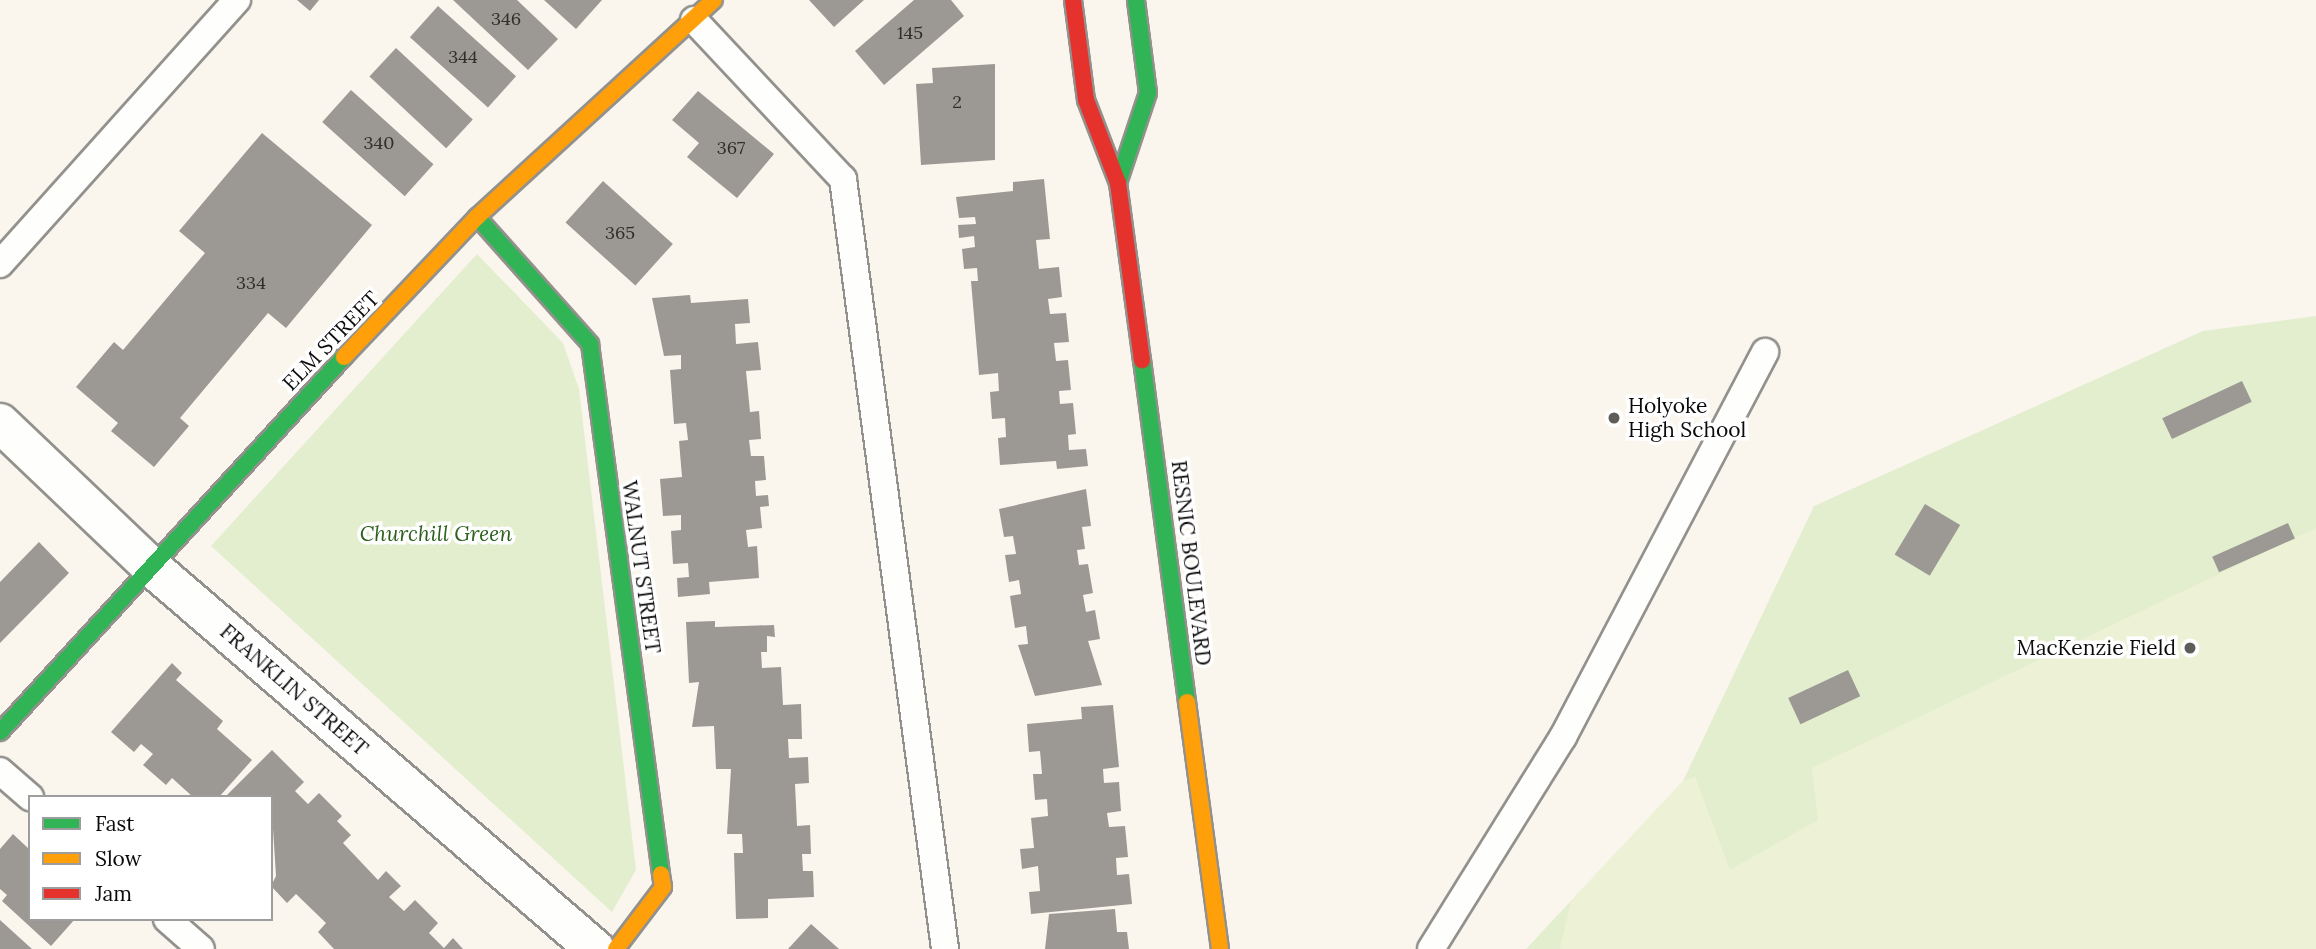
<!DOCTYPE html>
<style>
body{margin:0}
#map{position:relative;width:2316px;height:949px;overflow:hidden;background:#faf6ed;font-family:Lora,serif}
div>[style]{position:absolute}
.green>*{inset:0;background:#e3eece}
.pitch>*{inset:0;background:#edf2d7}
.building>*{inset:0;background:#9c9894;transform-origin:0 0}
.roads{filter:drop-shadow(2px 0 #93918d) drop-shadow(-2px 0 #93918d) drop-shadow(0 2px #93918d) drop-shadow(0 -2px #93918d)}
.lane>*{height:26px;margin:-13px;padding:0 13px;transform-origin:13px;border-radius:13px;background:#fefefc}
.street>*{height:38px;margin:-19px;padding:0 19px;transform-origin:19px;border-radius:19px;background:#fefefc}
.fast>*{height:16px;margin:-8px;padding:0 8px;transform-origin:8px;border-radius:8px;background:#30b455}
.slow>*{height:16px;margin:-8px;padding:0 8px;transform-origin:8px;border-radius:8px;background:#ff9f0a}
.jam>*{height:16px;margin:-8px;padding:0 8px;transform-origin:8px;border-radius:8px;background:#e5322d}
.dots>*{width:19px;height:19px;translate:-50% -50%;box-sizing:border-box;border:4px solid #fff;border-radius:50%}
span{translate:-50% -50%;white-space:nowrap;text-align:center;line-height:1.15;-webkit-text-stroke:7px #fff;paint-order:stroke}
.number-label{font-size:18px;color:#2f2e2d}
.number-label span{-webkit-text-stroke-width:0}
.street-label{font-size:21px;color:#0b0b0b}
.poi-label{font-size:21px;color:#0b0b0b}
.left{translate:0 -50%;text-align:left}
.right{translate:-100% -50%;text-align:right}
.park-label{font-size:21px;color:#2d601d;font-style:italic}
.legend{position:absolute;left:28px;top:795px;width:245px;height:126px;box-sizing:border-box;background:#fff;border:2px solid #9d9d9d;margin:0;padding:9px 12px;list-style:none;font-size:21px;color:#0b0b0b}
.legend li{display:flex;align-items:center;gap:14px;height:35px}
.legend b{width:35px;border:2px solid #9d9d9d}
</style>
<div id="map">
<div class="green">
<div style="clip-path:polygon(477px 254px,563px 343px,579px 389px,636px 870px,612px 912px,211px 546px)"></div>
<div style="clip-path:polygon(2316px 316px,2316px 949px,1526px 949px,1683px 781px,1814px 506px,2203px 331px)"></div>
</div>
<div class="pitch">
<div style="clip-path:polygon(2316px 528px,2316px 949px,1560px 949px,1571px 901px,1683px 781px,1695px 777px,1730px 870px,1818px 820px,1812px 768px)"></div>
</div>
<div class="building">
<div style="clip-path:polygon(297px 0,319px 0,310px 11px)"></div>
<div style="clip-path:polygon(453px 0,517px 0,558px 39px,528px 70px)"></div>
<div style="clip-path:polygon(544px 0,602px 0,576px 29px)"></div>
<div style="clip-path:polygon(809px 0,864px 0,834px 27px)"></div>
<div style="clip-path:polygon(914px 0,951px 0,964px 16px,884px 85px,855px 51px)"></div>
<div style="left:438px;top:6px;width:105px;height:42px;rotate:42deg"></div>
<div style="left:396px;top:48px;width:105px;height:39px;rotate:43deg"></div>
<div style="clip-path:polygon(995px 64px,995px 160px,921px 165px,916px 84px,933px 83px,932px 68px)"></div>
<div style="left:351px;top:90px;width:111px;height:43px;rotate:42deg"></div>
<div style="clip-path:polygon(698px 91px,774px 154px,737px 198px,687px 157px,699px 143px,672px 120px)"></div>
<div style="clip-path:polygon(262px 133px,372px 225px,286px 328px,268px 313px,180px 418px,189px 426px,154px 467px,111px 431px,118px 423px,76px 387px,114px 342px,123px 350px,205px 253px,179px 231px)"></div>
<div style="clip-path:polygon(1044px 179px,1050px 239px,1036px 240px,1039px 269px,1059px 267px,1062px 297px,1048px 299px,1050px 314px,1066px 313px,1069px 342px,1054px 343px,1056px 361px,1068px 360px,1071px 390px,1059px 391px,1060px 404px,1073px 403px,1076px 434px,1068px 435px,1069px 450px,1086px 449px,1088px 466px,1057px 469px,1056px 461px,1000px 465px,998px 438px,1006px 437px,1005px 418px,992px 419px,990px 392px,999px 391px,998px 373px,979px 375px,971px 281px,978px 281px,977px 268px,964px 269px,962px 249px,975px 247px,974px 236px,959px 238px,958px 225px,976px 224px,975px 217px,959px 218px,956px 197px,1013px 191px,1013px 182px)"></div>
<div style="left:603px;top:181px;width:94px;height:56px;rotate:42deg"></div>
<div style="clip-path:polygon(690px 295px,691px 303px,748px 299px,750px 323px,735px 324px,736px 344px,758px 342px,761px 370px,746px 371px,750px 412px,759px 411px,761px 439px,749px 440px,751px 456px,764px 456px,766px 480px,755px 481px,756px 496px,768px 495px,769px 506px,760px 507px,762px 528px,746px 530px,748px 547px,757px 546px,759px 578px,709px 582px,710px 594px,678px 597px,677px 578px,689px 577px,688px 563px,673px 564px,671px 531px,681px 530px,681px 515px,663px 516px,660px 479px,682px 477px,679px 441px,688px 440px,686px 423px,674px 424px,670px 370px,681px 369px,681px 355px,664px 356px,652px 298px)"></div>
<div style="left:2242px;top:381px;width:23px;height:88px;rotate:65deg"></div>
<div style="clip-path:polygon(1086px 489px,1091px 526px,1082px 527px,1085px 549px,1077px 550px,1079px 565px,1088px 564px,1093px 593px,1083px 595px,1086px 612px,1095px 610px,1100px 639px,1088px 641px,1102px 685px,1035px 696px,1018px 645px,1028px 644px,1026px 626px,1015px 628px,1010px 596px,1021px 594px,1019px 580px,1009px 582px,1005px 555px,1016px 554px,1013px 536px,1004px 537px,999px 509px)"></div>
<div style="left:1925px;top:504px;width:41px;height:59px;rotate:31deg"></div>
<div style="left:2288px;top:523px;width:17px;height:83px;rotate:66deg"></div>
<div style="clip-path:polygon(39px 542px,69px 573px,0 643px,0 582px)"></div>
<div style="clip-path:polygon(715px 621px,715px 627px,774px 625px,775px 637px,767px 636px,767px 652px,761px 652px,762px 668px,781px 667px,783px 705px,801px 704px,802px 739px,788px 739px,789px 758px,808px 757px,809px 783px,795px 784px,797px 826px,810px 825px,811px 854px,802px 854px,803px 871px,813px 871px,814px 897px,768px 899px,768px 918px,736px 919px,734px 853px,743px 853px,742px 834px,727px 834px,731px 769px,716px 769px,714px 726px,692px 727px,699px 682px,689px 683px,686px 622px)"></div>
<div style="clip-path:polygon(172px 663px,182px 673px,176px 680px,223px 721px,217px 729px,252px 760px,219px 797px,193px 797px,172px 778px,166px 785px,143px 765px,153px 754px,141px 744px,134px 752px,111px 732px)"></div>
<div style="left:1848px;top:670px;width:29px;height:66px;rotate:65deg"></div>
<div style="clip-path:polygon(1113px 705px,1119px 767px,1103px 769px,1104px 783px,1119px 782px,1121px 811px,1107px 813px,1109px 827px,1125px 826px,1128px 857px,1116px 858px,1117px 875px,1129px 874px,1132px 904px,1031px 914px,1029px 892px,1040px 891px,1038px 866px,1022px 869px,1020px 849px,1034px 848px,1031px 818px,1048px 816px,1047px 799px,1035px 800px,1033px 774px,1042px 774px,1040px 751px,1029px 752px,1027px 724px,1082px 719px,1081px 707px)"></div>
<div style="clip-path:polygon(272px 750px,304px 782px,295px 791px,308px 804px,319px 793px,342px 816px,337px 821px,351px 835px,343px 843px,378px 880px,386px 871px,401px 886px,389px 897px,404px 911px,415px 900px,438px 923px,429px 933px,444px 948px,453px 938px,463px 949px,334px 949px,318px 932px,326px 923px,296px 894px,287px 903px,271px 886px,276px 876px,271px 797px,225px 797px)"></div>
<div style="clip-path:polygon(13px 834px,30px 850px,30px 919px,75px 919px,51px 946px,2px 901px,7px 895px,0 889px,0 849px)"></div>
<div style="clip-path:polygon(1115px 909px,1117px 932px,1127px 932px,1129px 949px,1045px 949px,1049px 914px)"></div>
<div style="clip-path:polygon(0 920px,32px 949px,0 949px)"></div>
<div style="clip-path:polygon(811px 924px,839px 949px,788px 949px)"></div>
</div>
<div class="roads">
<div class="lane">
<div style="left:694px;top:20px;width:218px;rotate:46.9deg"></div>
<div style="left:843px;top:179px;width:777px;rotate:82.45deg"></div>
<div style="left:0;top:264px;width:355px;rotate:-48.1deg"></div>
<div style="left:0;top:771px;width:40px;rotate:41deg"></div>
<div style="left:167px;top:919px;width:45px;rotate:41.4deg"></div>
<div style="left:1431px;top:949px;width:250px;rotate:-58.1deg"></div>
<div style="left:1563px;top:737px;width:435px;rotate:-62.3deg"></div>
</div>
<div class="street">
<div style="left:0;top:423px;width:204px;rotate:43.6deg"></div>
<div style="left:148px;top:564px;width:590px;rotate:40.74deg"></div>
</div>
<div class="fast">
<div style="left:1118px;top:183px;width:95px;rotate:-71.6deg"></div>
<div style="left:1148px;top:93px;width:94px;rotate:-97.4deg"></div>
<div style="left:477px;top:217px;width:170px;rotate:48.3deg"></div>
<div style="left:590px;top:344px;width:535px;rotate:82.37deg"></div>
<div style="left:1142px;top:360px;width:345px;rotate:82.5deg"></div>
<div style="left:0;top:732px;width:509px;rotate:-47.47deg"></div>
</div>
<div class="slow">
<div style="left:344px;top:357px;width:193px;rotate:-46.5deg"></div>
<div style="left:477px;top:217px;width:321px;rotate:-42.5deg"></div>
<div style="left:1187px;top:702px;width:249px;rotate:82.4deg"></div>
<div style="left:616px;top:949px;width:78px;rotate:-52.8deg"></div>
<div style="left:663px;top:887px;width:13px;rotate:-99deg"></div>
</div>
<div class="jam">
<div style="left:1073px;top:0;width:101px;rotate:82.6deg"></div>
<div style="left:1086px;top:100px;width:89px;rotate:68.9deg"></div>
<div style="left:1118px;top:183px;width:179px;rotate:82.3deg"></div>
</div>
</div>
<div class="dots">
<div style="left:1614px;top:418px;background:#5f5d5a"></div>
<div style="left:2190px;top:648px;background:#5f5d5a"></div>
</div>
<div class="number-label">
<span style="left:506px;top:19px">346</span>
<span style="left:910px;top:33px">145</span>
<span style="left:463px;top:57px">344</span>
<span style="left:957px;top:102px">2</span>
<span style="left:379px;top:143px">340</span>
<span style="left:731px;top:148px">367</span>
<span style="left:620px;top:233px">365</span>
<span style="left:251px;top:283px">334</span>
</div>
<div class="street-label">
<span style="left:331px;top:341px;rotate:-46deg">ELM STREET</span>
<span style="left:1191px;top:563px;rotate:83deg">RESNIC BOULEVARD</span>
<span style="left:641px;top:567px;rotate:82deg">WALNUT STREET</span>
<span style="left:294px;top:690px;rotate:41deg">FRANKLIN STREET</span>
</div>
<div class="poi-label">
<span class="left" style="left:1628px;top:418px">Holyoke<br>High School</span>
<span class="right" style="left:2176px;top:648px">MacKenzie Field</span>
</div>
<div class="park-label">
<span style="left:436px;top:534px">Churchill Green</span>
</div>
<ul class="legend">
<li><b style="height:9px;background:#30b455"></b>Fast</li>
<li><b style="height:9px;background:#ff9f0a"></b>Slow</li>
<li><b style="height:9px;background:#e5322d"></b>Jam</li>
</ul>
</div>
